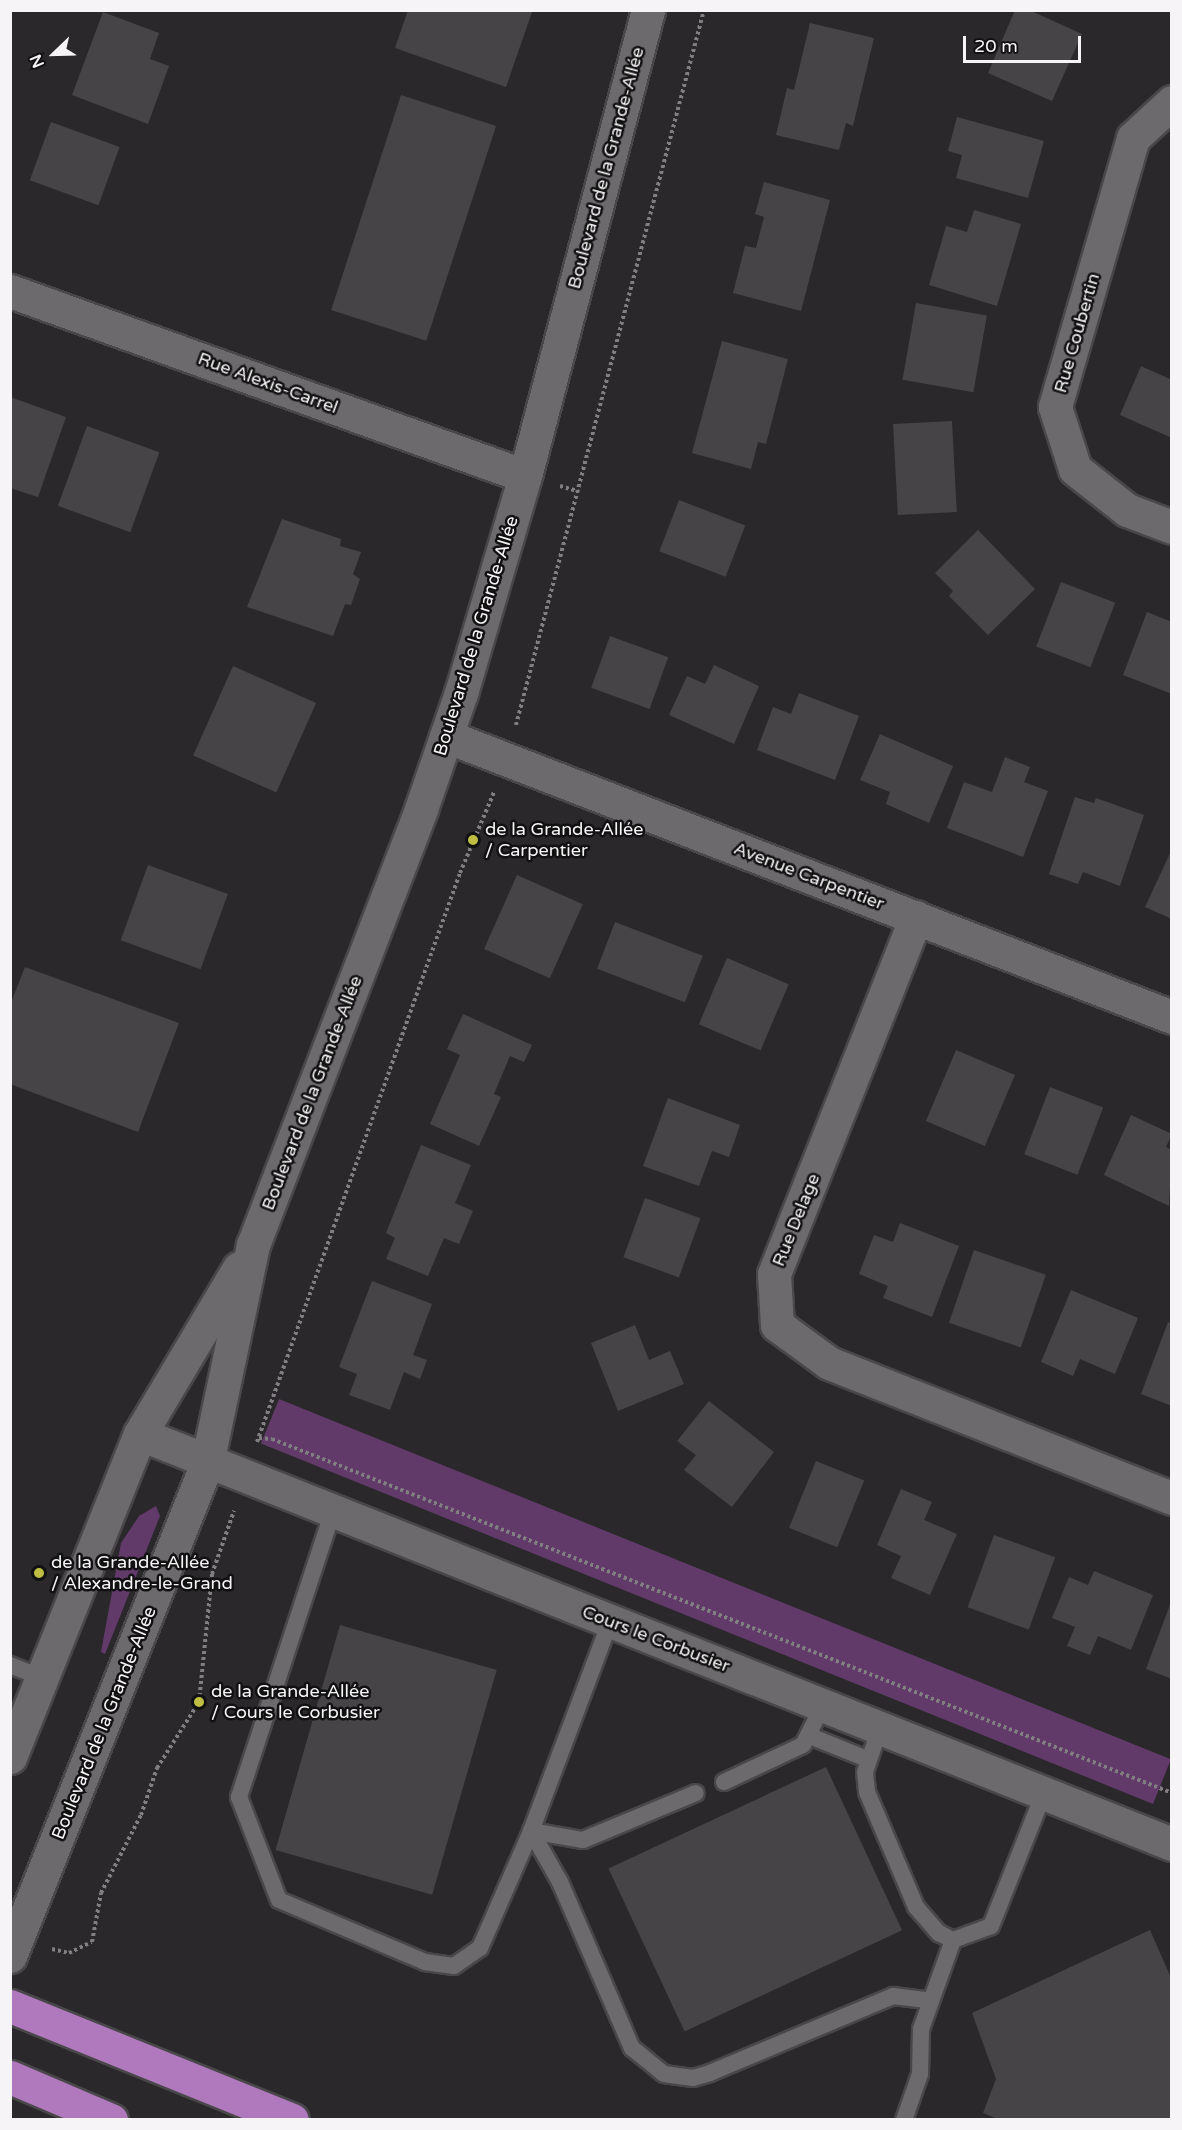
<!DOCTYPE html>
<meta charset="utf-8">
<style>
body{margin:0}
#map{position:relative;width:1182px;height:2130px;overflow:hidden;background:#2a282b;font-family:"Varela Round",sans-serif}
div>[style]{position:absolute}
.green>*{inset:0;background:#613a6a;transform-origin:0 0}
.building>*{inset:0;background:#474447;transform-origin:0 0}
.path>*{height:4px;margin-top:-2px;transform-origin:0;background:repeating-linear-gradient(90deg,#817f81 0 3px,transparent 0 6px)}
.roads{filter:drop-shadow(2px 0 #494749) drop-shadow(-2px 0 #494749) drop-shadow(0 2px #494749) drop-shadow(0 -2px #494749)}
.lane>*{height:16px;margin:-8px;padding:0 8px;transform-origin:8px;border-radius:8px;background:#6d6a6d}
.street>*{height:33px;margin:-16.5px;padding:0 16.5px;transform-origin:16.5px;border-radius:16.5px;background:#6d6a6d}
.secondary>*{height:33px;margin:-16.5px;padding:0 16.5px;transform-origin:16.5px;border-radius:16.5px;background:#6d6a6d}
.highway>*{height:33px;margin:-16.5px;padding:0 16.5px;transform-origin:16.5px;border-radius:16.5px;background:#b079bd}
.dots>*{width:16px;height:16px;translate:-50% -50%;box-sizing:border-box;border:3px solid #121112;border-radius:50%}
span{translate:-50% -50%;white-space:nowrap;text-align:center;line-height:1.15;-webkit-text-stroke:5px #121112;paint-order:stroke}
.street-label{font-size:18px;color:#f6f4f6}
.poi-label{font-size:18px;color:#f6f4f6}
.left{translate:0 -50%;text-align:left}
.frame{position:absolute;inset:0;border:12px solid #f6f4f6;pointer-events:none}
.north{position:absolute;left:24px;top:24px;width:60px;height:60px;-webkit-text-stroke:4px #121112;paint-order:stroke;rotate:247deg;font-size:16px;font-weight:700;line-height:24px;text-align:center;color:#f6f4f6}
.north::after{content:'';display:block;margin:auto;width:21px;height:27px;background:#f6f4f6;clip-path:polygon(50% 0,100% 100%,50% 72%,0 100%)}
.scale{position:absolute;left:963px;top:36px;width:118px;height:27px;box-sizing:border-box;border:3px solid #f6f4f6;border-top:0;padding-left:8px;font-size:18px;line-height:21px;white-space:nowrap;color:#f6f4f6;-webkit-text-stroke:4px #121112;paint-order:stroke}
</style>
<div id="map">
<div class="green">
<div style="left:279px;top:1399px;width:962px;height:48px;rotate:22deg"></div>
<div style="clip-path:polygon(156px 1506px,160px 1516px,105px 1654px,101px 1652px,121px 1543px,139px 1516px)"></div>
</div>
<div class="building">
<div style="clip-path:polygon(408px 10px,532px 12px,506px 87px,395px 48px)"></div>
<div style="clip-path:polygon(1015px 10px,1029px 10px,1082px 34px,1052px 101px,988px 73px)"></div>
<div style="clip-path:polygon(103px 12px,159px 33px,150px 59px,169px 66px,148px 124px,72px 95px)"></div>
<div style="clip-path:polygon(810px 23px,874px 38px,853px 126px,846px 123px,839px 150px,776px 135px,787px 88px,794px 90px)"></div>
<div style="left:401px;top:95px;width:100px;height:226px;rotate:18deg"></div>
<div style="clip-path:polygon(957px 117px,1044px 141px,1028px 198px,956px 178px,962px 155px,948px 151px)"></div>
<div style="left:51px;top:122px;width:73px;height:62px;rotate:20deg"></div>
<div style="clip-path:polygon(764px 182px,830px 200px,801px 311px,733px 293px,745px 246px,756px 248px,764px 217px,755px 214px)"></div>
<div style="clip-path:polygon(974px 210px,1021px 224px,997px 306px,929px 285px,946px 226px,967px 232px)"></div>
<div style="left:916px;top:303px;width:72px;height:78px;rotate:10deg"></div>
<div style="clip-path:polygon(722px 341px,788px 359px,766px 444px,758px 442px,751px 469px,692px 453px)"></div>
<div style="clip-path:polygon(1141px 366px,1172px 380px,1172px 438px,1120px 415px)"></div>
<div style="clip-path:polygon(10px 397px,66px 417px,38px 497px,10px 488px)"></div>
<div style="left:952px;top:421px;width:91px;height:59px;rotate:87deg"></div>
<div style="left:87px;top:426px;width:77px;height:85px;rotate:20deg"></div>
<div style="left:679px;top:500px;width:71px;height:55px;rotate:21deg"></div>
<div style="clip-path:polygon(282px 519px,341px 539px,340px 546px,361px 552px,353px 574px,360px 579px,351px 605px,345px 604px,333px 636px,247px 607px)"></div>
<div style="clip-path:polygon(978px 530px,1035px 589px,988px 635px,949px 596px,953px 591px,935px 573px)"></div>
<div style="left:1061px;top:582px;width:58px;height:69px;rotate:21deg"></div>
<div style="clip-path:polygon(1147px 612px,1172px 622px,1172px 694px,1123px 675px)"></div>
<div style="left:610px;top:636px;width:62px;height:55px;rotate:20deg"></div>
<div style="clip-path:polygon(714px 665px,759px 686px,734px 744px,669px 715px,687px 676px,705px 684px)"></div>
<div style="left:233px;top:666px;width:91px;height:98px;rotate:24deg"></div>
<div style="clip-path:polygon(799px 693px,859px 716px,835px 780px,757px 750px,773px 707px,791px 714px)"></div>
<div style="clip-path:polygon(880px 734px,953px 766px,929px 823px,886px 804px,890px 792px,860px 780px)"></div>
<div style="clip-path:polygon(1005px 757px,1030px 767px,1024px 782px,1048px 791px,1023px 857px,947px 828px,964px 782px,992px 792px)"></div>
<div style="clip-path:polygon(1075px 797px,1094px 803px,1096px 798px,1144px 815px,1120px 886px,1083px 872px,1078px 884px,1049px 874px)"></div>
<div style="clip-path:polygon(1172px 849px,1172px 919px,1145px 907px)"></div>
<div style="left:148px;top:865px;width:85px;height:80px;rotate:20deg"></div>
<div style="left:517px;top:875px;width:72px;height:81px;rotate:24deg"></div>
<div style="left:615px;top:922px;width:94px;height:50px;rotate:21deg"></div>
<div style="left:727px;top:958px;width:67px;height:72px;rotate:23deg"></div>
<div style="clip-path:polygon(25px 967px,179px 1023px,138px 1132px,10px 1084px,10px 1005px)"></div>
<div style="clip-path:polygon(463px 1014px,532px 1045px,524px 1062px,510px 1056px,494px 1094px,501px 1097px,479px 1146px,430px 1124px,460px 1055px,447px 1049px)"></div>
<div style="left:956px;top:1050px;width:64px;height:77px;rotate:23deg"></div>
<div style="left:1050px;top:1087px;width:57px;height:72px;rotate:21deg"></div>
<div style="clip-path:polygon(668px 1098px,740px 1125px,729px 1157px,712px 1151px,699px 1186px,643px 1166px)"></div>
<div style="clip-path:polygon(1131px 1115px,1172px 1134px,1166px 1147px,1172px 1150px,1169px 1206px,1104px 1175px)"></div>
<div style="clip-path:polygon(421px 1145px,471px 1165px,455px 1203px,473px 1211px,459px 1244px,444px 1238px,428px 1276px,386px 1259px,395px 1238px,386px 1233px)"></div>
<div style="left:645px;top:1198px;width:59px;height:63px;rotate:20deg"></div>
<div style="clip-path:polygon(900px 1223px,959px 1246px,932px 1317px,883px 1298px,888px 1286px,859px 1274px,874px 1235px,893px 1242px)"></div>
<div style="left:974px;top:1250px;width:76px;height:77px;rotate:19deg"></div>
<div style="clip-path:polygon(372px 1281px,432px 1304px,413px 1355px,427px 1360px,420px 1379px,404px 1372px,390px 1410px,349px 1395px,357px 1374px,339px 1367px)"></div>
<div style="clip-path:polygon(1071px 1290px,1138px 1318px,1115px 1374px,1080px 1359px,1073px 1376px,1041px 1362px)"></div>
<div style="clip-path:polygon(1168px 1322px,1172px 1324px,1172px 1406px,1141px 1394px)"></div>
<div style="clip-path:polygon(635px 1325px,649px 1360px,670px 1351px,684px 1384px,618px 1411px,591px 1343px)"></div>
<div style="clip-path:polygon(709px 1401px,774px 1452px,732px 1507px,684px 1470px,696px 1455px,677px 1441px)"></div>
<div style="left:816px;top:1461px;width:52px;height:72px;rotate:22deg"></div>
<div style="clip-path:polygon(901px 1489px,932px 1502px,924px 1520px,957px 1534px,930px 1595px,891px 1578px,901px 1556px,877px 1545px)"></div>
<div style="left:994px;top:1535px;width:65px;height:77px;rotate:20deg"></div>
<div style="clip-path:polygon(1094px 1571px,1153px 1595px,1131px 1650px,1098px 1636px,1090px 1655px,1067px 1646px,1075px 1627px,1052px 1618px,1069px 1577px,1088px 1585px)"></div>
<div style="clip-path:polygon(1171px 1602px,1172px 1602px,1172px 1679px,1146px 1669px)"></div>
<div style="left:340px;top:1625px;width:163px;height:234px;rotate:16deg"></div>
<div style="left:826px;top:1767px;width:180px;height:240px;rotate:65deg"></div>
<div style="clip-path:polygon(1150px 1930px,1172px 1980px,1172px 2120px,1000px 2120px,983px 2113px,996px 2079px,972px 2013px)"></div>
</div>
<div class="path">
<div style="left:560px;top:486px;width:19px;rotate:16deg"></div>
<div style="left:516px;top:725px;width:739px;rotate:-75.27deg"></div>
<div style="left:259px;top:1438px;width:13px;rotate:4deg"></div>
<div style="left:272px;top:1439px;width:967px;rotate:21.47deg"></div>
<div style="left:257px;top:1442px;width:604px;rotate:-70.37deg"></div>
<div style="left:460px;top:873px;width:88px;rotate:-67.2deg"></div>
<div style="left:52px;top:1949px;width:17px;rotate:13deg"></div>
<div style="left:69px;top:1953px;width:25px;rotate:-26deg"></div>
<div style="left:92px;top:1942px;width:50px;rotate:-79.6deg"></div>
<div style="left:101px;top:1893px;width:88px;rotate:-62.9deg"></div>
<div style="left:141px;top:1815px;width:50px;rotate:-71.2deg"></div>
<div style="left:157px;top:1768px;width:78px;rotate:-57.5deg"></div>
<div style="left:199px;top:1702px;width:129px;rotate:-84.2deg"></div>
<div style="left:212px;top:1574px;width:67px;rotate:-70.8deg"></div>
</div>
<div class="roads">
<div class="lane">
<div style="left:332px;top:1514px;width:298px;rotate:108.2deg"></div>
<div style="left:239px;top:1797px;width:110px;rotate:68.8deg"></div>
<div style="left:279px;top:1900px;width:159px;rotate:23deg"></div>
<div style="left:425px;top:1962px;width:29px;rotate:8deg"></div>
<div style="left:454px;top:1966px;width:32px;rotate:-35deg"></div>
<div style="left:480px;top:1948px;width:128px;rotate:-66.4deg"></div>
<div style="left:610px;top:1622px;width:223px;rotate:110.7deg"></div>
<div style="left:531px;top:1831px;width:53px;rotate:9.8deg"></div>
<div style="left:583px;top:1840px;width:122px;rotate:-22.6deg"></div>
<div style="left:10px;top:1665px;width:35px;rotate:22deg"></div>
<div style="left:880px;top:1728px;width:46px;rotate:108.8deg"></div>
<div style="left:865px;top:1772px;width:20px;rotate:84deg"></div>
<div style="left:867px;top:1792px;width:125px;rotate:66.9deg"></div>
<div style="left:916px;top:1907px;width:35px;rotate:49deg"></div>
<div style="left:939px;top:1933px;width:16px;rotate:27deg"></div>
<div style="left:810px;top:1736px;width:61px;rotate:22deg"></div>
<div style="left:724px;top:1782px;width:87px;rotate:-25.1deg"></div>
<div style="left:803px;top:1745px;width:45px;rotate:-63.4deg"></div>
<div style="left:531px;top:1831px;width:59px;rotate:60.4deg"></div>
<div style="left:560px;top:1882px;width:181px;rotate:66.6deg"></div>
<div style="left:632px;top:2048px;width:41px;rotate:39.1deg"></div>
<div style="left:664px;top:2074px;width:29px;rotate:8deg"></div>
<div style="left:693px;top:2078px;width:18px;rotate:-16deg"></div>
<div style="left:710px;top:2073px;width:199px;rotate:-22.8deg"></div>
<div style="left:893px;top:1996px;width:38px;rotate:7deg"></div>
<div style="left:904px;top:2120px;width:49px;rotate:-70.8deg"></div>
<div style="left:920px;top:2074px;width:45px;rotate:-88.7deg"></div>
<div style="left:921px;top:2029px;width:95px;rotate:-70.2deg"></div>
<div style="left:953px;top:1940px;width:40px;rotate:-20.2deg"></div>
<div style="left:991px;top:1926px;width:143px;rotate:-68.3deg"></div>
</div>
<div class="street">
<div style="left:1172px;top:102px;width:53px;rotate:137.3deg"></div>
<div style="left:1133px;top:138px;width:280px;rotate:106.2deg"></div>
<div style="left:1055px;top:407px;width:65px;rotate:72.1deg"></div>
<div style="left:1075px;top:469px;width:66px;rotate:38.3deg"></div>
<div style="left:1127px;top:510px;width:48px;rotate:20.7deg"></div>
<div style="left:10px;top:291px;width:547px;rotate:19.76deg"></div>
<div style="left:446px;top:736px;width:778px;rotate:21.16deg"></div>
<div style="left:916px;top:917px;width:384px;rotate:111.7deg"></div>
<div style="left:774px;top:1274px;width:51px;rotate:86.6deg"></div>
<div style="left:777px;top:1325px;width:64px;rotate:36.2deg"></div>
<div style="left:829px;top:1363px;width:369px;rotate:21.5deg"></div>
<div style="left:140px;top:1434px;width:1110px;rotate:21.67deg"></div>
</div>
<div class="secondary">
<div style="left:10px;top:1757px;width:348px;rotate:-68.1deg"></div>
<div style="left:140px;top:1434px;width:193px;rotate:-59.2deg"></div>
<div style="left:10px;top:1956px;width:531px;rotate:-68.22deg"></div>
<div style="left:207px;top:1463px;width:223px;rotate:-78.1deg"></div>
<div style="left:253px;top:1245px;width:467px;rotate:-68.9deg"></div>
<div style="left:421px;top:809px;width:123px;rotate:-71deg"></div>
<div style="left:461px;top:693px;width:226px;rotate:-73.6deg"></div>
<div style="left:525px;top:476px;width:482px;rotate:-75.2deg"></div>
</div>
<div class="highway">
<div style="left:10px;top:2006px;width:304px;rotate:22deg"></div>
<div style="left:10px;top:2077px;width:110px;rotate:23.1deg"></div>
</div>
</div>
<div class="dots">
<div style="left:473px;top:840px;background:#bebf42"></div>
<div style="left:39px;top:1573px;background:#bebf42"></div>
<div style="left:199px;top:1702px;background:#bebf42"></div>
</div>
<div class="street-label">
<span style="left:606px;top:168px;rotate:-75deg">Boulevard de la Grande-Allée</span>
<span style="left:1077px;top:333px;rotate:-74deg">Rue Coubertin</span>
<span style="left:268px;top:383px;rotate:20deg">Rue Alexis-Carrel</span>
<span style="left:476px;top:636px;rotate:-73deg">Boulevard de la Grande-Allée</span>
<span style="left:809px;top:876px;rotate:21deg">Avenue Carpentier</span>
<span style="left:312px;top:1093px;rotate:-69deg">Boulevard de la Grande-Allée</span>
<span style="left:796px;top:1220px;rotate:-68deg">Rue Delage</span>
<span style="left:656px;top:1639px;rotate:21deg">Cours le Corbusier</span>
<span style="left:104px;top:1723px;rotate:-68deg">Boulevard de la Grande-Allée</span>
</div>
<div class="poi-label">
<span class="left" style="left:485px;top:840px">de la Grande-Allée<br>/ Carpentier</span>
<span class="left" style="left:51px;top:1573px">de la Grande-Allée<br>/ Alexandre-le-Grand</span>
<span class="left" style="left:211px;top:1702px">de la Grande-Allée<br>/ Cours le Corbusier</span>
</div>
<div class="frame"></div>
<div class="north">N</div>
<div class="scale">20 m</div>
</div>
